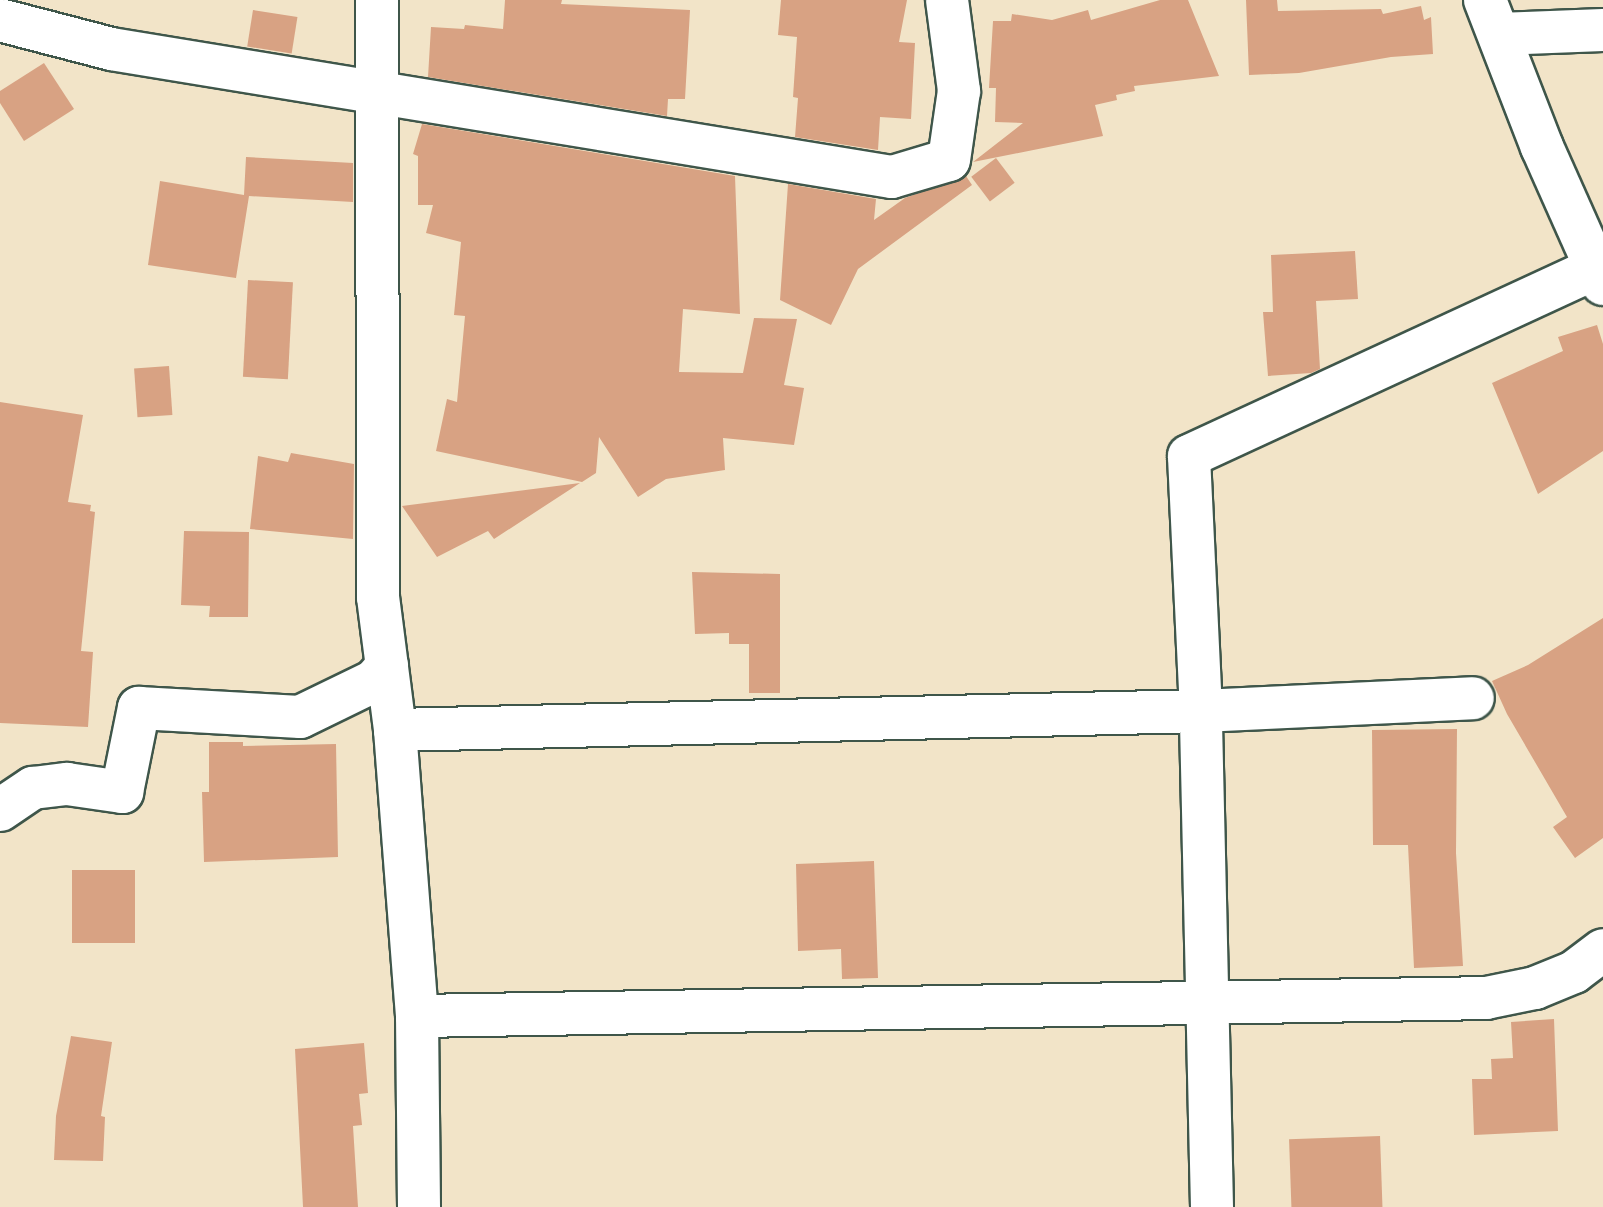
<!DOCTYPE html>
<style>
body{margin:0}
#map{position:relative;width:1603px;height:1207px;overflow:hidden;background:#f2e4c8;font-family:"Architects Daughter",sans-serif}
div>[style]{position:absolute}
.building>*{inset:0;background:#d8a283;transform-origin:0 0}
.roads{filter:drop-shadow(2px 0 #3f564a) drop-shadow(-2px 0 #3f564a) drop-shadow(0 2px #3f564a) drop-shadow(0 -2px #3f564a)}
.street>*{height:42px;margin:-21px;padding:0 21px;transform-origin:21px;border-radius:21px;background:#fff}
span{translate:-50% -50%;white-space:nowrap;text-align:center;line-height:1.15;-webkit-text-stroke:6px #fdfcf7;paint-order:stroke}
</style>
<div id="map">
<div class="building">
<div style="clip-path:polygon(505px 0,562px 0,561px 4px,690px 10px,685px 99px,668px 99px,667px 116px,428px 77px,431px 27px,464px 29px,465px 25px,503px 29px)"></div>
<div style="clip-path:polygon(781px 0,907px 0,899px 42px,915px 43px,911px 119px,880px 117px,878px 150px,795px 137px,798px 98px,793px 97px,797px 37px,778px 35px)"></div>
<div style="clip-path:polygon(1160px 0,1188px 0,1219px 76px,1134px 86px,1135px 91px,1116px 95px,1117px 100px,1095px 105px,1103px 136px,973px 162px,1023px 123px,995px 122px,996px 88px,989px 88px,993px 21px,1011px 21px,1012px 14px,1052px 20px,1088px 10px,1091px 20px)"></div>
<div style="clip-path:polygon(1246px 0,1277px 0,1278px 11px,1381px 9px,1383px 14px,1421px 6px,1424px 20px,1431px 17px,1433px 54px,1391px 57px,1299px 73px,1249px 75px)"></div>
<div style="left:253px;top:10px;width:45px;height:37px;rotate:9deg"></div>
<div style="clip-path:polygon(44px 63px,74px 109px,24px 141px,0 103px,0 91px)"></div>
<div style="clip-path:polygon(422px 124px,735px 176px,740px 314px,683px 309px,679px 372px,743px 373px,754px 318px,797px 319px,784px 385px,804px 388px,794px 445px,723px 438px,725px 470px,666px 479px,638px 497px,599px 437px,596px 473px,582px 482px,436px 451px,447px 399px,457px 402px,465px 316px,454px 315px,461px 242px,426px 233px,433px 205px,418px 205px,418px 156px,413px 154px)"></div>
<div style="clip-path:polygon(246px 157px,353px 163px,353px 202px,249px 196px,236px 278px,148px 265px,160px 181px,244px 195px)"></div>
<div style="left:996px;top:158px;width:31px;height:31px;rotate:53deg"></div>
<div style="clip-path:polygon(966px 176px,972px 185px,858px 269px,831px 325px,780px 300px,788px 184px,876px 199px,874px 220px,905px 198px)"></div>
<div style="clip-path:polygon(1355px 251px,1358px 299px,1316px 301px,1320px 369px,1311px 373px,1268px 376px,1263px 312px,1273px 312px,1271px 255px)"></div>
<div style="left:248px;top:280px;width:45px;height:97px;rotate:3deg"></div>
<div style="clip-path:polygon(1597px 325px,1603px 344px,1603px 451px,1538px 494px,1492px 383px,1563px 351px,1558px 337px)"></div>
<div style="left:169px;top:366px;width:49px;height:35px;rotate:86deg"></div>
<div style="clip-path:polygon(0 402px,83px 415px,68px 502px,91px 505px,90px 511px,95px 512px,81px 651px,93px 652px,88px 727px,0 723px)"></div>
<div style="clip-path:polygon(291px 453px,354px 464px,353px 539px,250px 529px,258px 456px,288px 462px)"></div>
<div style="clip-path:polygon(580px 483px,494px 539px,488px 531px,437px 557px,402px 506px)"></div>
<div style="clip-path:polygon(184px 531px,249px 532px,248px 617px,209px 617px,210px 606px,181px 605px)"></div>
<div style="clip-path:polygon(692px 572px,780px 574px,780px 693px,749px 693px,749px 644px,729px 644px,729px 633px,695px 634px)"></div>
<div style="clip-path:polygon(1603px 618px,1603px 838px,1575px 858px,1553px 827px,1567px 817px,1507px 714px,1492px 681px,1528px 665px)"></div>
<div style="clip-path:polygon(1457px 729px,1456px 853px,1463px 966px,1414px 968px,1408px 845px,1373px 845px,1372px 730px)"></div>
<div style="clip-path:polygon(209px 742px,243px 742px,243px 746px,336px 744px,338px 857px,204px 862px,202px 792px,209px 792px)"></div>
<div style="clip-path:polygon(874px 861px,878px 978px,842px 979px,841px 949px,798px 951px,796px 864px)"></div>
<div style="left:72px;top:870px;width:63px;height:73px"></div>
<div style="clip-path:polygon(1554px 1019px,1558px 1131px,1474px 1135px,1472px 1079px,1492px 1079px,1491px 1059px,1513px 1058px,1511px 1022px)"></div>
<div style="clip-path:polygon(71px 1036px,112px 1042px,101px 1116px,105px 1117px,103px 1161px,54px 1160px,56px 1116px)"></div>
<div style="clip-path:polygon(364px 1043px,368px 1093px,359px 1094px,362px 1125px,353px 1126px,358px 1207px,303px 1207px,295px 1049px)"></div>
<div style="left:1380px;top:1136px;width:71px;height:91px;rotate:88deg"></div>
</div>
<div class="roads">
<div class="street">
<div style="left:377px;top:0;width:597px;rotate:89.9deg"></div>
<div style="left:378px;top:597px;width:134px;rotate:82.7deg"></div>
<div style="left:395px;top:730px;width:287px;rotate:85.6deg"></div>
<div style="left:417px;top:1016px;width:191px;rotate:89.4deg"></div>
<div style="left:1485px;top:0;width:158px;rotate:68.8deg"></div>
<div style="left:1542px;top:147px;width:150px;rotate:66deg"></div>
<div style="left:0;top:20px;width:115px;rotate:14.6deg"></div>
<div style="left:111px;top:49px;width:791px;rotate:9.31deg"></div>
<div style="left:892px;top:177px;width:59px;rotate:-16.6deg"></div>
<div style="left:949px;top:160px;width:70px;rotate:-81.8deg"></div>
<div style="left:959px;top:91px;width:92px;rotate:-97.5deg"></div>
<div style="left:1499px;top:34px;width:104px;rotate:-2.2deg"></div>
<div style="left:395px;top:730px;width:806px;rotate:-1.35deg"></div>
<div style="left:1201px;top:711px;width:272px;rotate:-2.7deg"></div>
<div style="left:0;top:810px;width:40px;rotate:-34deg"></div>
<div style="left:33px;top:788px;width:34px;rotate:-7deg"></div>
<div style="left:67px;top:784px;width:56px;rotate:8.3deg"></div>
<div style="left:122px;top:792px;width:86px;rotate:-78.6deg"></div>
<div style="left:139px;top:708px;width:161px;rotate:3.2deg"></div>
<div style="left:300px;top:717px;width:82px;rotate:-25.9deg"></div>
<div style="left:374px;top:681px;width:20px;rotate:-49deg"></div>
<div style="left:417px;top:1016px;width:1069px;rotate:-0.96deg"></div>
<div style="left:1486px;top:998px;width:50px;rotate:-11.5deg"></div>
<div style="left:1535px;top:988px;width:42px;rotate:-22.3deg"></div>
<div style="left:1574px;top:972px;width:36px;rotate:-37deg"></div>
<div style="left:1212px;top:1207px;width:496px;rotate:-91.3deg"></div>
<div style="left:1201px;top:711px;width:255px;rotate:-92.7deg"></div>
<div style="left:1189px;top:456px;width:448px;rotate:-24.8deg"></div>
</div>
</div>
</div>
